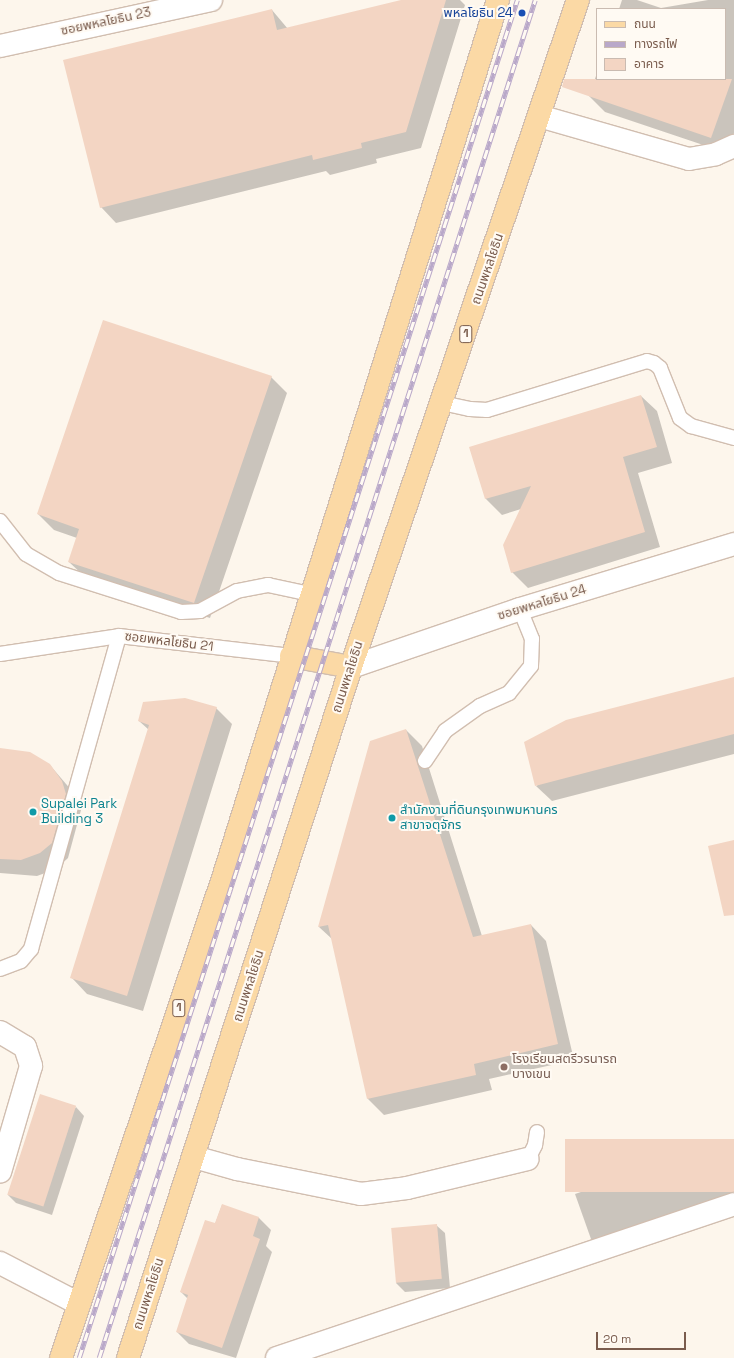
<!DOCTYPE html>
<meta charset="utf-8">
<style>
body{margin:0}
#map{position:relative;width:734px;height:1358px;overflow:hidden;background:#fdf6ec;font-family:"Space Grotesk","Noto Sans Thai",sans-serif}
div>[style]{position:absolute}
.shadow>*{inset:0;background:#0003}
.building>*{inset:0;background:#f3d5c3;transform-origin:0 0}
.roads{filter:drop-shadow(1px 0 #d1beb0) drop-shadow(-1px 0 #d1beb0) drop-shadow(0 1px #d1beb0) drop-shadow(0 -1px #d1beb0)}
.lane>*{height:14px;margin:-7px;padding:0 7px;transform-origin:7px;border-radius:7px;background:#fff}
.street>*{height:22px;margin:-11px;padding:0 11px;transform-origin:11px;border-radius:11px;background:#fff}
.primary>*{height:22px;margin:-11px;padding:0 11px;transform-origin:11px;border-radius:11px;background:#fbd9a5}
.rail>*{height:4.5px;margin-top:-2.25px;transform-origin:0;background:repeating-linear-gradient(90deg,#fffaf3 0 9px,#b9a8c9 0 18px);box-sizing:border-box;border-block:1px solid #b9a8c9}
.dots>*{width:11px;height:11px;translate:-50% -50%;box-sizing:border-box;border:2px solid #fffaf3;border-radius:50%}
span{translate:-50% -50%;white-space:nowrap;text-align:center;line-height:1.15;-webkit-text-stroke:4px #fffaf3;paint-order:stroke}
.shield-label span{padding:1px 3px;background:#fffaf3;border:1px solid;border-radius:3px;-webkit-text-stroke-width:0}
.shield-label{font-size:12px;color:#7a5c4d;font-weight:700}
.transit-label{font-size:13px;color:#164399}
.right{translate:-100% -50%;text-align:right}
.street-label{font-size:13px;color:#7a5c4d}
.culture-label{font-size:13px;color:#0d838f}
.left{translate:0 -50%;text-align:left}
.education-label{font-size:13px;color:#785e54}
.legend{position:absolute;left:596px;top:8px;width:130px;height:72px;box-sizing:border-box;background:#fffaf3;border:1px solid #cabbb1;margin:0;padding:5px 7px;list-style:none;font-size:12px;color:#7a5c4d}
.legend li{display:flex;align-items:center;gap:8px;height:20px}
.legend b{width:20px;border:1px solid #cabbb1}
.scale{position:absolute;left:596px;top:1332px;width:90px;height:18px;box-sizing:border-box;border:2px solid #7a5c4d;border-top:0;padding-left:5px;font-size:12px;line-height:14px;white-space:nowrap;color:#7a5c4d;-webkit-text-stroke:3px #fffaf3;paint-order:stroke}
</style>
<div id="map">
<div class="shadow">
<div style="clip-path:polygon(405px 0,460px 0,465px 5px,421px 148px,376px 159px,377px 163px,330px 175px,326px 171px,116px 223px,101px 207px,272px 10px,288px 29px)"></div>
<div style="clip-path:polygon(622px 0,637px 0,661px 8px,708px 0,734px 0,734px 133px,727px 153px,605px 112px,589px 96px,597px 73px,597px 79px,725px 79px,725px 9px,619px 9px)"></div>
<div style="clip-path:polygon(271px 377px,287px 393px,210px 618px,85px 577px,69px 562px,77px 538px,54px 530px,38px 514px)"></div>
<div style="clip-path:polygon(641px 396px,657px 411px,672px 463px,638px 473px,660px 547px,528px 588px,512px 572px,521px 509px,502px 515px,486px 499px,470px 448px)"></div>
<div style="clip-path:polygon(734px 678px,734px 754px,552px 801px,536px 786px)"></div>
<div style="clip-path:polygon(216px 708px,232px 724px,143px 1011px,87px 994px,72px 978px,149px 730px,139px 721px)"></div>
<div style="clip-path:polygon(406px 730px,422px 746px,482px 936px,531px 925px,546px 941px,574px 1060px,489px 1079px,492px 1090px,384px 1115px,368px 1099px,332px 939px,319px 927px)"></div>
<div style="clip-path:polygon(0 751px,49px 764px,78px 798px,81px 810px,68px 858px,56px 869px,37px 876px,0 873px)"></div>
<div style="clip-path:polygon(76px 1107px,84px 1116px,52px 1215px,16px 1203px,8px 1195px)"></div>
<div style="clip-path:polygon(734px 1140px,734px 1212px,606px 1255px,591px 1239px,575px 1194px)"></div>
<div style="clip-path:polygon(222px 1205px,259px 1218px,271px 1230px,266px 1246px,272px 1252px,236px 1358px,189px 1344px,177px 1332px,188px 1299px,181px 1292px,215px 1224px)"></div>
<div style="clip-path:polygon(436px 1225px,445px 1233px,450px 1288px,405px 1292px,396px 1283px)"></div>
</div>
<div class="building">
<div style="clip-path:polygon(401px 0,446px 0,406px 132px,361px 143px,362px 148px,313px 160px,312px 155px,100px 208px,63px 60px,272px 9px,277px 30px)"></div>
<div style="clip-path:polygon(564px 79px,732px 79px,711px 138px,562px 87px)"></div>
<div style="clip-path:polygon(103px 320px,272px 376px,194px 603px,68px 562px,79px 529px,37px 514px)"></div>
<div style="clip-path:polygon(641px 395px,657px 447px,623px 457px,645px 532px,511px 573px,503px 545px,531px 486px,485px 499px,469px 447px)"></div>
<div style="clip-path:polygon(734px 677px,734px 734px,535px 786px,524px 742px,566px 720px)"></div>
<div style="clip-path:polygon(185px 698px,217px 707px,127px 996px,70px 978px,149px 725px,138px 721px,143px 702px)"></div>
<div style="clip-path:polygon(406px 729px,473px 937px,531px 924px,558px 1044px,474px 1064px,476px 1075px,367px 1099px,328px 925px,318px 927px,370px 741px)"></div>
<div style="clip-path:polygon(0 748px,30px 752px,50px 764px,62px 781px,66px 794px,52px 843px,40px 853px,21px 860px,0 859px)"></div>
<div style="clip-path:polygon(734px 840px,734px 915px,724px 916px,708px 846px)"></div>
<div style="left:40px;top:1094px;width:38px;height:106px;rotate:18deg"></div>
<div style="left:734px;top:1139px;width:53px;height:169px;rotate:90deg"></div>
<div style="clip-path:polygon(222px 1204px,259px 1217px,253px 1236px,260px 1239px,222px 1348px,176px 1332px,188px 1295px,180px 1292px,205px 1220px,215px 1223px)"></div>
<div style="left:437px;top:1224px;width:55px;height:46px;rotate:85deg"></div>
</div>
<div class="roads">
<div class="lane">
<div style="left:442px;top:403px;width:29px;rotate:12deg"></div>
<div style="left:470px;top:409px;width:17px;rotate:3deg"></div>
<div style="left:487px;top:410px;width:167px;rotate:-17deg"></div>
<div style="left:647px;top:361px;width:7px;rotate:16deg"></div>
<div style="left:654px;top:363px;width:8px;rotate:40deg"></div>
<div style="left:660px;top:368px;width:54px;rotate:68.2deg"></div>
<div style="left:680px;top:418px;width:14px;rotate:36deg"></div>
<div style="left:691px;top:426px;width:45px;rotate:15.6deg"></div>
<div style="left:0;top:521px;width:42px;rotate:51.8deg"></div>
<div style="left:26px;top:554px;width:38px;rotate:30deg"></div>
<div style="left:59px;top:573px;width:128px;rotate:17.7deg"></div>
<div style="left:181px;top:612px;width:19px;rotate:-3deg"></div>
<div style="left:200px;top:611px;width:42px;rotate:-28.4deg"></div>
<div style="left:237px;top:591px;width:32px;rotate:-11deg"></div>
<div style="left:268px;top:585px;width:43px;rotate:12.1deg"></div>
<div style="left:0;top:654px;width:120px;rotate:-8.6deg"></div>
<div style="left:119px;top:636px;width:173px;rotate:6.6deg"></div>
<div style="left:425px;top:761px;width:36px;rotate:-56deg"></div>
<div style="left:445px;top:731px;width:43px;rotate:-35.5deg"></div>
<div style="left:480px;top:706px;width:32px;rotate:-24deg"></div>
<div style="left:509px;top:693px;width:35px;rotate:-51deg"></div>
<div style="left:531px;top:666px;width:27px;rotate:-88deg"></div>
<div style="left:532px;top:639px;width:32px;rotate:-112deg"></div>
<div style="left:0;top:969px;width:22px;rotate:-21deg"></div>
<div style="left:21px;top:961px;width:16px;rotate:-50deg"></div>
<div style="left:31px;top:949px;width:325px;rotate:-74.3deg"></div>
<div style="left:528px;top:1159px;width:16px;rotate:-63deg"></div>
<div style="left:535px;top:1145px;width:13px;rotate:-81deg"></div>
</div>
<div class="street">
<div style="left:0;top:46px;width:216px;rotate:-12.3deg"></div>
<div style="left:539px;top:116px;width:156px;rotate:16deg"></div>
<div style="left:689px;top:159px;width:27px;rotate:-10deg"></div>
<div style="left:716px;top:154px;width:20px;rotate:-24deg"></div>
<div style="left:351px;top:667px;width:179px;rotate:-18.9deg"></div>
<div style="left:520px;top:609px;width:224px;rotate:-16.9deg"></div>
<div style="left:0;top:1032px;width:29px;rotate:31deg"></div>
<div style="left:25px;top:1047px;width:20px;rotate:72deg"></div>
<div style="left:31px;top:1066px;width:110px;rotate:106.3deg"></div>
<div style="left:194px;top:1157px;width:45px;rotate:15.6deg"></div>
<div style="left:237px;top:1169px;width:126px;rotate:11.4deg"></div>
<div style="left:361px;top:1194px;width:46px;rotate:-7.4deg"></div>
<div style="left:407px;top:1188px;width:124px;rotate:-13.5deg"></div>
<div style="left:0;top:1263px;width:89px;rotate:27.4deg"></div>
<div style="left:277px;top:1358px;width:482px;rotate:-18.6deg"></div>
</div>
<div class="primary">
<div style="left:291px;top:656px;width:61px;rotate:10.4deg"></div>
<div style="left:61px;top:1358px;width:510px;rotate:-71.35deg"></div>
<div style="left:224px;top:875px;width:917px;rotate:-72.61deg"></div>
<div style="left:128px;top:1358px;width:726px;rotate:-72.11deg"></div>
<div style="left:351px;top:667px;width:705px;rotate:-71.21deg"></div>
</div>
</div>
<div class="rail">
<div style="left:79px;top:1358px;width:1427px;rotate:-72.12deg"></div>
<div style="left:99px;top:1358px;width:1426px;rotate:-72.2deg"></div>
</div>
<div class="dots">
<div style="left:522px;top:13px;background:#1a4fb4"></div>
<div style="left:33px;top:812px;background:#0f9aa8"></div>
<div style="left:392px;top:818px;background:#0f9aa8"></div>
<div style="left:504px;top:1067px;background:#8d6e63"></div>
</div>
<div class="shield-label">
<span style="left:466px;top:334px">1</span>
<span style="left:179px;top:1008px">1</span>
</div>
<div class="transit-label">
<span class="right" style="left:513px;top:13px">พหลโยธิน 24</span>
</div>
<div class="street-label">
<span style="left:106px;top:22px;rotate:-12deg">ซอยพหลโยธิน 23</span>
<span style="left:488px;top:269px;rotate:-71deg">ถนนพหลโยธิน</span>
<span style="left:542px;top:603px;rotate:-17deg">ซอยพหลโยธิน 24</span>
<span style="left:169px;top:642px;rotate:7deg">ซอยพหลโยธิน 21</span>
<span style="left:348px;top:677px;rotate:-72deg">ถนนพหลโยธิน</span>
<span style="left:249px;top:986px;rotate:-72deg">ถนนพหลโยธิน</span>
<span style="left:149px;top:1294px;rotate:-72deg">ถนนพหลโยธิน</span>
</div>
<div class="culture-label">
<span class="left" style="left:41px;top:812px">Supalei Park<br>Building 3</span>
<span class="left" style="left:400px;top:818px">สำนักงานที่ดินกรุงเทพมหานคร<br>สาขาจตุจักร</span>
</div>
<div class="education-label">
<span class="left" style="left:512px;top:1067px">โรงเรียนสตรีวรนารถ<br>บางเขน</span>
</div>
<ul class="legend">
<li><b style="height:5px;background:#fbd9a5"></b>ถนน</li>
<li><b style="height:5px;background:#b9a8c9"></b>ทางรถไฟ</li>
<li><b style="height:11px;background:#f3d5c3"></b>อาคาร</li>
</ul>
<div class="scale">20 m</div>
</div>
